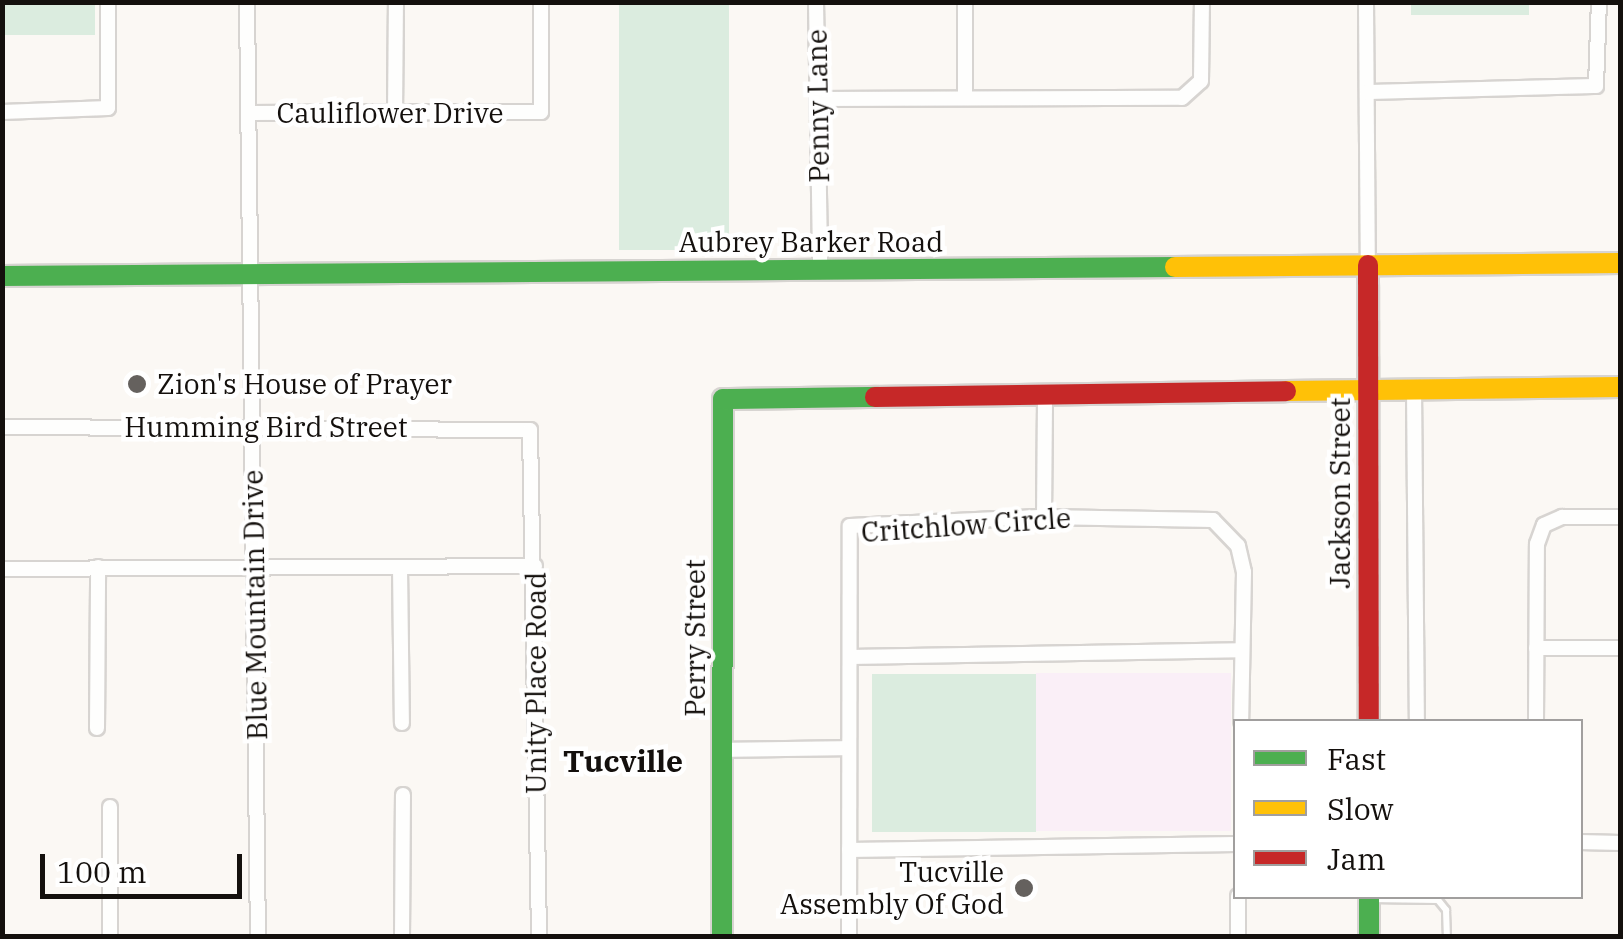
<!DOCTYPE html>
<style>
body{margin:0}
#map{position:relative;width:1623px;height:939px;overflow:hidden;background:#fbf8f4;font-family:"IBM Plex Serif",serif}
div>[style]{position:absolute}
.education>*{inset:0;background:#faeff7;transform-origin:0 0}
.green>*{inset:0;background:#dbecdf;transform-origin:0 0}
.roads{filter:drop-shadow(2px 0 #d7d4d1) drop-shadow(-2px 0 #d7d4d1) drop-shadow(0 2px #d7d4d1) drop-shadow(0 -2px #d7d4d1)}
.lane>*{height:6px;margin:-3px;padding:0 3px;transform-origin:3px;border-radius:3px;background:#fefefd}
.street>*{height:14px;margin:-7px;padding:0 7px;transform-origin:7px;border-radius:7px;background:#fefefd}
.fast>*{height:20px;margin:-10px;padding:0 10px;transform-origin:10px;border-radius:10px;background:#4caf50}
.slow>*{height:20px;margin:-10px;padding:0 10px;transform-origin:10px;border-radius:10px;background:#ffc107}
.jam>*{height:20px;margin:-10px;padding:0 10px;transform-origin:10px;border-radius:10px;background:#c62828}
.dots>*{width:28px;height:28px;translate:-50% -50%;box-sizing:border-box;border:5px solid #fff;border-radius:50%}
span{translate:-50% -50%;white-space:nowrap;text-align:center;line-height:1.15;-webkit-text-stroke:9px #fff;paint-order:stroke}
.street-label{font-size:28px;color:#14100d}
.poi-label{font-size:28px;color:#14100d}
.left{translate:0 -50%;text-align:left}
.right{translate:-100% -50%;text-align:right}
.neighbourhood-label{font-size:30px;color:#14100d;font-weight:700}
.frame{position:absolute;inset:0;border:5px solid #14100d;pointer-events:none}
.legend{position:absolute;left:1233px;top:719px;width:350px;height:180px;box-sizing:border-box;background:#fff;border:2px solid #a19f9e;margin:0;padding:12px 18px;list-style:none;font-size:30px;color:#14100d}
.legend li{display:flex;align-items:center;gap:20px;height:50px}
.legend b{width:50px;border:2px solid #a19f9e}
.scale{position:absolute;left:40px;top:854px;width:202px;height:45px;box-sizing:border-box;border:5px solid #14100d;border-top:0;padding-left:12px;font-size:30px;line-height:35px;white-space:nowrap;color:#14100d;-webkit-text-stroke:8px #fff;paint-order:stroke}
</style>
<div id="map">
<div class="education">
<div style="left:1231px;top:673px;width:158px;height:195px;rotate:90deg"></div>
</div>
<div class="green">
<div style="left:2px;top:3px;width:93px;height:32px"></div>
<div style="left:619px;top:3px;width:110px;height:247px"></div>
<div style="left:1411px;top:3px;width:118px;height:12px"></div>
<div style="left:1036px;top:674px;width:158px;height:164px;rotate:90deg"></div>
</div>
<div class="roads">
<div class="lane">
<div style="left:1371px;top:899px;width:67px;rotate:0.9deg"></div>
<div style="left:1438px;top:900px;width:13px;rotate:51deg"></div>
<div style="left:1446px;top:910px;width:26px;rotate:88deg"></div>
</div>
<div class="street">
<div style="left:247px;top:2px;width:934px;rotate:89.33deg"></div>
<div style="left:816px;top:2px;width:267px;rotate:89.1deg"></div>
<div style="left:1366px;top:2px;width:263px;rotate:89.6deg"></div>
<div style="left:1367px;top:92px;width:229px;rotate:-1.5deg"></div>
<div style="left:1596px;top:86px;width:84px;rotate:-88deg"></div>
<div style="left:965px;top:98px;width:96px;rotate:-90deg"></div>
<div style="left:818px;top:99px;width:364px;rotate:-0.2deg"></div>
<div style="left:1182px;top:98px;width:25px;rotate:-42deg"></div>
<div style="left:1201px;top:81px;width:79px;rotate:-89.3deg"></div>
<div style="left:2px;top:112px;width:106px;rotate:-2.2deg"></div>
<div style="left:108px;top:108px;width:106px;rotate:-90deg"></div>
<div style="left:249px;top:113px;width:292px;rotate:-0.2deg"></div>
<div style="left:541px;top:112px;width:110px;rotate:-90deg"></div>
<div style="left:395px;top:113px;width:111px;rotate:-89.5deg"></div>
<div style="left:1414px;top:389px;width:333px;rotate:89.5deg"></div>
<div style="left:2px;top:427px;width:528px;rotate:0.33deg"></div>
<div style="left:530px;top:430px;width:506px;rotate:88.98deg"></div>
<div style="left:1044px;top:517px;width:122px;rotate:-89.5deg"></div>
<div style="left:400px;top:567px;width:156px;rotate:89.3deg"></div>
<div style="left:2px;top:569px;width:533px;rotate:-0.32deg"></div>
<div style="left:1536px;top:648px;width:84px"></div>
<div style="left:850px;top:657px;width:389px;rotate:-1deg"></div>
<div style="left:1536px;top:722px;width:178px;rotate:-89.7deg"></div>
<div style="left:1537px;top:544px;width:20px;rotate:-70deg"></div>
<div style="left:1544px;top:525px;width:20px;rotate:-24deg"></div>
<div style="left:1562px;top:517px;width:58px"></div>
<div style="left:97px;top:728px;width:161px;rotate:-89.6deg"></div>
<div style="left:722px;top:750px;width:127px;rotate:-0.9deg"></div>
<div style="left:1580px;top:842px;width:40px;rotate:1.4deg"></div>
<div style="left:849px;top:850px;width:387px;rotate:-0.9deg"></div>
<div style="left:110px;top:936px;width:129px;rotate:-90deg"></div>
<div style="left:402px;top:936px;width:141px;rotate:-89.6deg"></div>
<div style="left:849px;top:936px;width:410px;rotate:-89.9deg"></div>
<div style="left:850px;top:526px;width:194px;rotate:-2.7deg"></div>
<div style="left:1044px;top:517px;width:169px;rotate:1deg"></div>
<div style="left:1213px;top:520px;width:36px;rotate:46deg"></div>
<div style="left:1238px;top:546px;width:27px;rotate:77deg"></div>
<div style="left:1244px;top:572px;width:150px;rotate:91.1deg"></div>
<div style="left:1238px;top:936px;width:40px;rotate:-90deg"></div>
</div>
<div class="fast">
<div style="left:2px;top:276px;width:1173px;rotate:-0.44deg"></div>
<div style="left:1369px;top:896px;width:40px;rotate:90deg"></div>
<div style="left:722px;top:936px;width:537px;rotate:-89.89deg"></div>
<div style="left:723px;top:399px;width:152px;rotate:-0.8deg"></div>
</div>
<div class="slow">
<div style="left:1175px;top:267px;width:445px;rotate:-0.5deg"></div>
<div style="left:1286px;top:391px;width:334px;rotate:-0.7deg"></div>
</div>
<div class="jam">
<div style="left:1368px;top:265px;width:457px;rotate:89.9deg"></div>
<div style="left:875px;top:397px;width:411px;rotate:-0.8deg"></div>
</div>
</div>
<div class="dots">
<div style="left:137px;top:384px;background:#65615e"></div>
<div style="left:1024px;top:888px;background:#65615e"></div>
</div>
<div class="street-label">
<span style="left:818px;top:106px;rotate:-91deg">Penny Lane</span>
<span style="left:390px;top:113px">Cauliflower Drive</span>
<span style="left:811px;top:242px">Aubrey Barker Road</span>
<span style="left:266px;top:427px">Humming Bird Street</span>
<span style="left:1340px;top:493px;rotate:-90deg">Jackson Street</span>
<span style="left:966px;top:525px;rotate:-4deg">Critchlow Circle</span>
<span style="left:255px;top:605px;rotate:-91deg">Blue Mountain Drive</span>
<span style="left:695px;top:638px;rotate:-90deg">Perry Street</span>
<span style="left:536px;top:683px;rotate:-90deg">Unity Place Road</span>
</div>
<div class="poi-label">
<span class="left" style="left:157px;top:384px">Zion's House of Prayer</span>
<span class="right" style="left:1004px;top:888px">Tucville<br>Assembly Of God</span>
</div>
<div class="neighbourhood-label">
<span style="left:623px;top:761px">Tucville</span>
</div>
<div class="frame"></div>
<ul class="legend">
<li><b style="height:12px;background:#4caf50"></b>Fast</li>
<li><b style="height:12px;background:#ffc107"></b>Slow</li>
<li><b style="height:12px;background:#c62828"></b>Jam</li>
</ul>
<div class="scale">100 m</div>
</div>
